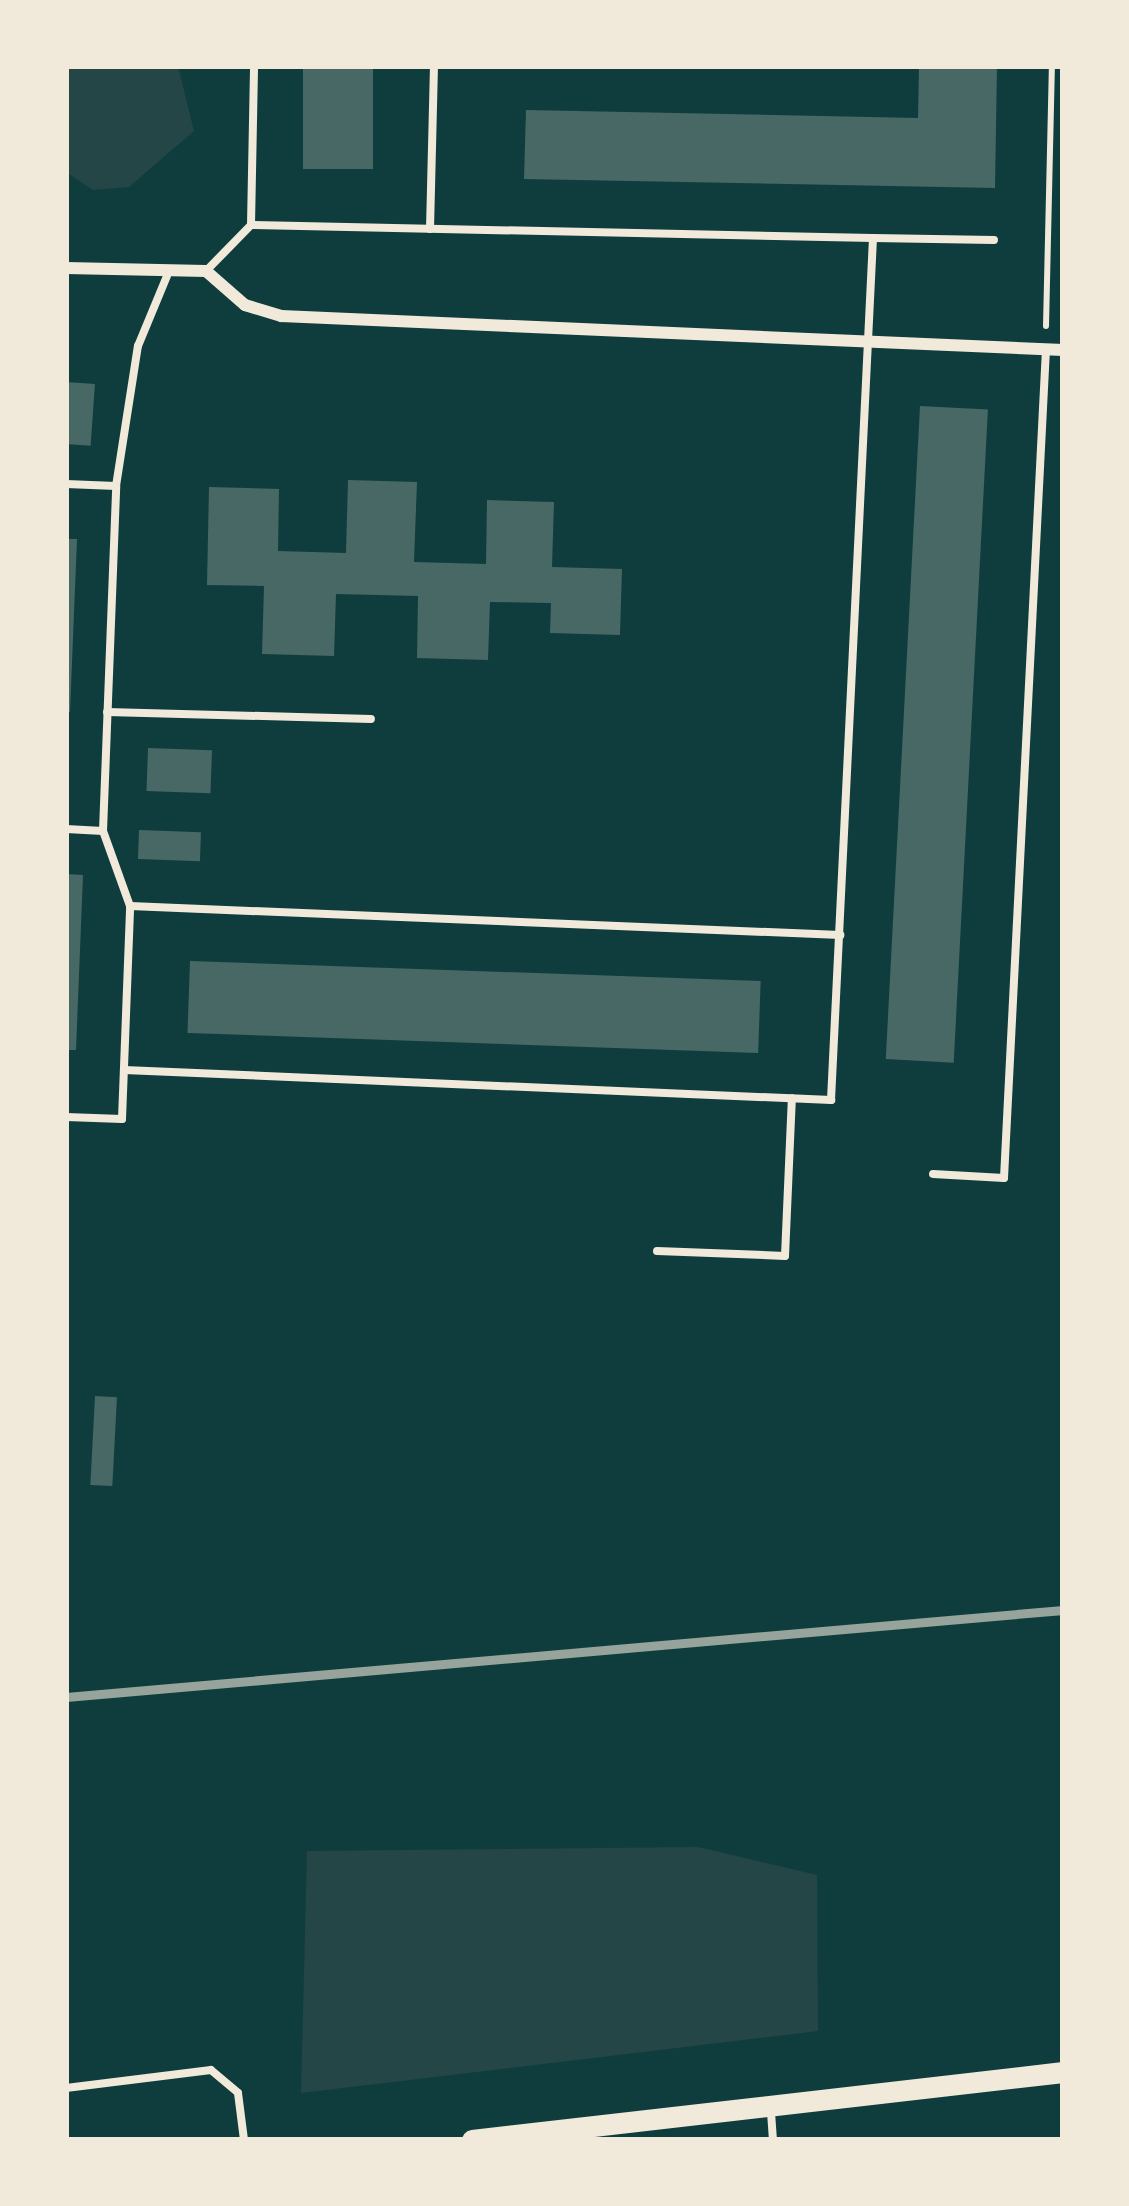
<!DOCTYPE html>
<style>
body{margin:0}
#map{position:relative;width:1129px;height:2206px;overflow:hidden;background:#0f3d3e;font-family:Helvetica,sans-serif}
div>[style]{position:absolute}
.green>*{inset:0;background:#244646}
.building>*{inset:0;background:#486865;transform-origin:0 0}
.path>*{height:6px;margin:-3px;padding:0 3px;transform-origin:3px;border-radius:3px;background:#f1e9da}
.service>*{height:8px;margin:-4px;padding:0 4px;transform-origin:4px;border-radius:4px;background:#f1e9da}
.minor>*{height:12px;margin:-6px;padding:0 6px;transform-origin:6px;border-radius:6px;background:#f1e9da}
.tertiary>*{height:21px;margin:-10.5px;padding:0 10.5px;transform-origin:10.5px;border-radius:10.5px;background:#f1e9da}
.rail>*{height:9px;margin:-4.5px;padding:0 4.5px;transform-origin:4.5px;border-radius:4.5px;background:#97a49c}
span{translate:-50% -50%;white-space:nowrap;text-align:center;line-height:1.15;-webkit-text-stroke:9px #f1e9da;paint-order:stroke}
.frame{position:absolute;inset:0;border:69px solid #f1e9da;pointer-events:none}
</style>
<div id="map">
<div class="green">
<div style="clip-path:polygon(66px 66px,178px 66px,194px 131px,129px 187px,93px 190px,66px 172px)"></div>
<div style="clip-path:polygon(698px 1847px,817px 1875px,818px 2031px,301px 2093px,307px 1851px)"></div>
</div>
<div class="building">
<div style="left:303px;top:66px;width:70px;height:103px"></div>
<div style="clip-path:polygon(919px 66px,997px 66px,995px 188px,524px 179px,526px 110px,918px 118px)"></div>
<div style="left:66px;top:382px;width:29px;height:62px;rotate:4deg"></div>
<div style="left:920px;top:406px;width:68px;height:654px;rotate:3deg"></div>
<div style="clip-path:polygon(348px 480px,417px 482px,414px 562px,486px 564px,487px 500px,554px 502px,552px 567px,622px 569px,620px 635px,550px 633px,551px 603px,490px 602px,488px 660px,417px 658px,418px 596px,336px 594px,334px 656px,262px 654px,264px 586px,207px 585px,209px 487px,279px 489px,278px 551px,346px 553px)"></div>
<div style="clip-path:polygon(66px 539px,77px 539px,70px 712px,66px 712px)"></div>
<div style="left:148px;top:748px;width:64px;height:43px;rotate:2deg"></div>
<div style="left:139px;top:830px;width:62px;height:29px;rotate:2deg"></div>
<div style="clip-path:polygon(66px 874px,83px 875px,76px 1050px,66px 1050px)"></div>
<div style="left:190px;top:961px;width:571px;height:72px;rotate:2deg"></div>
<div style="left:95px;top:1396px;width:22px;height:89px;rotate:3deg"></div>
</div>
<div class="path">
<div style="left:1046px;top:326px;width:260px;rotate:-88.7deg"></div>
</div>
<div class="service">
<div style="left:430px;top:229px;width:163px;rotate:-88.6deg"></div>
<div style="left:873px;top:238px;width:121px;rotate:0.9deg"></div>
<div style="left:206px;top:271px;width:64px;rotate:-45.6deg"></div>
<div style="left:251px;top:225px;width:159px;rotate:-88.9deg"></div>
<div style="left:66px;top:484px;width:50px;rotate:2.3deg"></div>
<div style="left:107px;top:712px;width:264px;rotate:1.5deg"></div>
<div style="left:66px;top:829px;width:37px;rotate:3deg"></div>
<div style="left:130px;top:906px;width:711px;rotate:2.34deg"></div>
<div style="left:124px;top:1070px;width:708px;rotate:2.43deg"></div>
<div style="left:831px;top:1100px;width:863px;rotate:-87.21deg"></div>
<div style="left:873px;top:238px;width:622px;rotate:-178.8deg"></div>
<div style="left:66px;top:1117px;width:56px;rotate:2deg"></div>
<div style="left:122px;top:1119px;width:213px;rotate:-87.8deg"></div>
<div style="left:130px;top:906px;width:80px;rotate:-109.8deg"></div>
<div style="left:103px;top:831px;width:345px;rotate:-87.8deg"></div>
<div style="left:116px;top:486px;width:142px;rotate:-81.1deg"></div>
<div style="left:138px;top:346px;width:76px;rotate:-67.5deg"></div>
<div style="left:933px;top:1174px;width:71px;rotate:3.2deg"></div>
<div style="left:1004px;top:1178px;width:830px;rotate:-87.1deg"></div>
<div style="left:657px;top:1251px;width:128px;rotate:2.2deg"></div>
<div style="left:785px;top:1256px;width:158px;rotate:-87.5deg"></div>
<div style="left:66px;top:2088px;width:146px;rotate:-7.1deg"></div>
<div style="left:211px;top:2070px;width:35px;rotate:40deg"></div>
<div style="left:238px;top:2093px;width:47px;rotate:82.7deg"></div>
<div style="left:771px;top:2112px;width:28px;rotate:86deg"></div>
</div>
<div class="minor">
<div style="left:66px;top:268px;width:140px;rotate:1.2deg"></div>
<div style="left:206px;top:271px;width:52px;rotate:41.1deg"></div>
<div style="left:245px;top:305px;width:38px;rotate:17deg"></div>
<div style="left:281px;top:316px;width:783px;rotate:2.49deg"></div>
</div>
<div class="tertiary">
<div style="left:472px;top:2140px;width:595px;rotate:-6.56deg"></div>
</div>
<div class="rail">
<div style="left:66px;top:1697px;width:1001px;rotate:-4.99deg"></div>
</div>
<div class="frame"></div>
</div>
